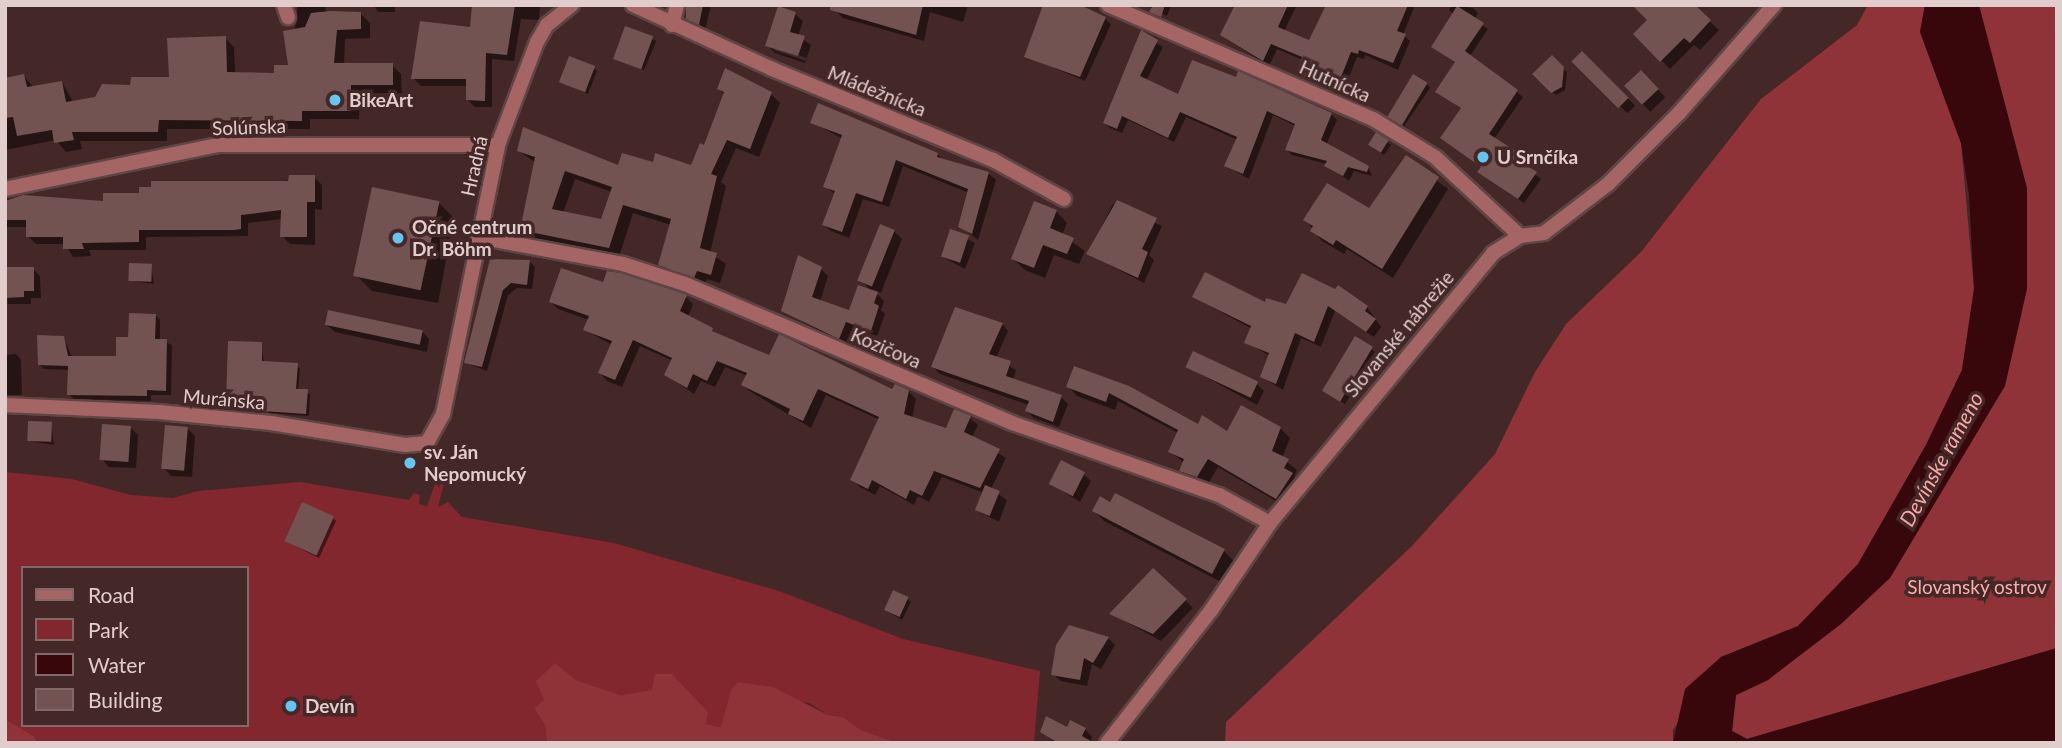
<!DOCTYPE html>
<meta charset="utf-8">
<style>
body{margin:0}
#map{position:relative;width:2062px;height:748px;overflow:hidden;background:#442727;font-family:Lato,sans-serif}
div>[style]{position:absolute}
.green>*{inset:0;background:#82272e}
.forest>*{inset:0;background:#903338}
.water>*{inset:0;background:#38070c}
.shadow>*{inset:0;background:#0007;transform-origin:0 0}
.building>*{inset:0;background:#735352;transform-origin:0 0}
.roads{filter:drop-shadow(2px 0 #604545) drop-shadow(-2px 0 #604545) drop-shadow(0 2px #604545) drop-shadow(0 -2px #604545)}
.street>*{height:14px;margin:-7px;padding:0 7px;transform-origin:7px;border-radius:7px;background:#a56565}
.dots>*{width:19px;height:19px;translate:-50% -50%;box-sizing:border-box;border:4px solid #442727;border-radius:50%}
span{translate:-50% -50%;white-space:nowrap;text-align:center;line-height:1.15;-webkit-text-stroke:7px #442727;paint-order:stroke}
.street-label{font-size:19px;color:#e0cdcc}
.poi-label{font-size:19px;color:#e0cdcc;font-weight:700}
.left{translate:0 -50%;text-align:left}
.park-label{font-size:19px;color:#fbacab}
.water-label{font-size:21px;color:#f6a7a6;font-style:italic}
.frame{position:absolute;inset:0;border:7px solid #e0cdcc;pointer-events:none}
.legend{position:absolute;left:21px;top:566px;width:228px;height:161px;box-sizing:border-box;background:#442727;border:2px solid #826969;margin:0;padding:9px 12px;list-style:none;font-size:21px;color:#e0cdcc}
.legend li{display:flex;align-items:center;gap:14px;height:35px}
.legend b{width:35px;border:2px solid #826969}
</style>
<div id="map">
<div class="green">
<div style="clip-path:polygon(evenodd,5px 472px,72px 479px,131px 495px,173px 498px,198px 491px,300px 482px,409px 500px,414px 493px,420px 495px,419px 504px,427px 506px,439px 473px,445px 479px,438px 507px,448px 502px,462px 517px,614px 543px,779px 591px,903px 639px,1040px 671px,1034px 743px,898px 743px,861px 730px,843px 717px,828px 715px,809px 703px,731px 691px,722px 727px,705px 724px,652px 690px,621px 695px,576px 680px,555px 664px,544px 700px,534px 708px,545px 725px,547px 743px,37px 743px,34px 736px,5px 719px,5px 472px,23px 568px,247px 568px,247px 725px,23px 725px,23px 568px)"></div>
</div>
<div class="forest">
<div style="clip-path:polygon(1868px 5px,1925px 5px,1920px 32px,1961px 143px,1974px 289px,1962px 370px,1926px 445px,1858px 564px,1798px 626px,1721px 657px,1673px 730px,1673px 743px,1225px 743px,1226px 722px,1412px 546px,1495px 454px,1535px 372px,1566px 324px,1641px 252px,1761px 99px,1857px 25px)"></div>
<div style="clip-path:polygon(1979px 5px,2057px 5px,2057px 648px,1747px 739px,1732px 731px,1736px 695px,1768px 680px,2005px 386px,1998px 89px)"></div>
<div style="clip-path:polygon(555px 663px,576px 680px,621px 695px,652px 690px,655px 674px,672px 674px,708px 712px,706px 724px,721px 727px,731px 690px,738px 682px,773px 687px,828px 715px,843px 717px,861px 730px,898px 743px,547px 743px,545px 725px,534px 708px,544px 700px,536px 681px)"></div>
<div style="clip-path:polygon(5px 719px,34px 736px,37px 743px,5px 743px)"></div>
</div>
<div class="water">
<div style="clip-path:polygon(1925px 5px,1979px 5px,2027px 188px,2027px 289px,2005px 386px,1890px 578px,1841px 624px,1768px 680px,1736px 695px,1732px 731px,1747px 739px,2057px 648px,2057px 743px,1673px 743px,1685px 689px,1721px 657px,1798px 626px,1858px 564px,1926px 445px,1962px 370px,1974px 289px,1969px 195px,1961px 143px,1920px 32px)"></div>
</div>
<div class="shadow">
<div style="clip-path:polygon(298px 5px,325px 5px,326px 13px,361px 14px,370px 23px,370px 38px,345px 39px,344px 65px,392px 65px,401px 74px,402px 93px,360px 93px,359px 119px,310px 119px,310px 129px,167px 129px,167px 141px,80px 141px,82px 149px,66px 152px,56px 140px,5px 150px,5px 92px,24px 76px,34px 88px,62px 82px,73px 102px,96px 98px,171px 79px,225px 38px,234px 47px,235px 74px,276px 75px,290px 67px)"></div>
<div style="clip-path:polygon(374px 5px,395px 5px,395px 12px,378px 12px)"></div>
<div style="clip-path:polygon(474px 5px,540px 5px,539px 20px,521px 19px,514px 61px,492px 59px,492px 107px,475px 107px,468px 100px,468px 86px,421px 86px,413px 78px,472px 29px)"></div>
<div style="clip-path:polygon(690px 5px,711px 5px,705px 30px,688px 18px)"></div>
<div style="clip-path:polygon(838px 5px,968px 5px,963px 22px,930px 12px,924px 41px,843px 18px,836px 11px)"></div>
<div style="clip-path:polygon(1145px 5px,1171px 5px,1167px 16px)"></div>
<div style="clip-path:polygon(1237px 5px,1297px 5px,1284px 31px,1310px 42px,1334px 5px,1415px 5px,1403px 35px,1410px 41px,1398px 70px,1365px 55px,1364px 59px,1357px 57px,1341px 97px,1304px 81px,1298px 75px,1303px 60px,1277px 49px,1269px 66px,1228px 40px,1222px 34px)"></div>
<div style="clip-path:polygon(1452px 5px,1473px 8px,1478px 13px,1474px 19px,1488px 29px,1470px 56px,1523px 97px,1494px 139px,1521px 157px,1526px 162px,1524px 166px,1541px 179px,1524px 203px,1485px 177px,1463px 110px,1437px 92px,1456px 63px,1433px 47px,1453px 14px,1449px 10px)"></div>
<div style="clip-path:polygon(1692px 5px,1719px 30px,1700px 50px,1694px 45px,1670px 69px,1635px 34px)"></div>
<div style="clip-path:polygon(evenodd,795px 14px,803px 21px,798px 36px,811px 45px,805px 63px,775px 53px,767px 45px,795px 14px,774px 47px,807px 58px,806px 61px,774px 50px,774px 47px)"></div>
<div style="clip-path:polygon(1105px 19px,1111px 24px,1085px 81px,1026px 56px)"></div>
<div style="left:626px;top:28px;width:33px;height:32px;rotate:23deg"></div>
<div style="clip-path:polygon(1141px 35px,1163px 47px,1146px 81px,1179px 96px,1331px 114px,1337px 120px,1326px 145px,1368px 167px,1372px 176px,1354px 171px,1349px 181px,1327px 164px,1292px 155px,1287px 150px,1296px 126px,1273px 115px,1249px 179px,1226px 166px,1238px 140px,1186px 117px,1174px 142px,1128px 120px,1122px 133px,1110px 128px,1105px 123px)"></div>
<div style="left:1582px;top:54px;width:74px;height:11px;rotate:44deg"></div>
<div style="clip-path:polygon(1552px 58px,1567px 72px,1565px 90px,1556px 95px,1535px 74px)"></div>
<div style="clip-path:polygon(594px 68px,597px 71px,588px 94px,561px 81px)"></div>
<div style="left:1641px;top:72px;width:35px;height:21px;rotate:46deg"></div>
<div style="clip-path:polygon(1427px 84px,1430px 88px,1404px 126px,1392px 119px)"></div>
<div style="clip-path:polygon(evenodd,719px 89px,770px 93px,780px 103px,759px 157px,736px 148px,721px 182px,726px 186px,710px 253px,726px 264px,720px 283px,707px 279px,704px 286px,670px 274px,660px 265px,671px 225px,633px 213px,619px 257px,531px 239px,522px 230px,536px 163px,519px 151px,620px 167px,692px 167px,705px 147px,725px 95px,719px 89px,575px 179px,612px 192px,603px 221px,563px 213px,575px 179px)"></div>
<div style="clip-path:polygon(812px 122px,937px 154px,944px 161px,989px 174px,996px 180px,978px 240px,960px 226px,969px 193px,903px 166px,889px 207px,863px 199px,849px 238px,831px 231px,824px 225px,835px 194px,825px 186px,843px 139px)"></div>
<div style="clip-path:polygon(1376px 134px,1391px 145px,1384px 155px,1373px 148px)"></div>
<div style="clip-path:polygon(1406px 158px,1448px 189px,1393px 278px,1347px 249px,1344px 254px,1322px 241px,1306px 220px,1369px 210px)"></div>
<div style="clip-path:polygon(314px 177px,322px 185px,322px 210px,315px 209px,315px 245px,290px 244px,282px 236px,282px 219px,248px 223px,248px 236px,146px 237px,146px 250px,89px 250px,91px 256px,73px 257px,65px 244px,36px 244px,28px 236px,28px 227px,5px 227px,5px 200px,23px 197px,105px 203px)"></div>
<div style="clip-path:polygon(439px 203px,454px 218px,438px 303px,372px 291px,357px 276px)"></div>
<div style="clip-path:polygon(1113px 204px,1162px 226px,1149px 255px,1154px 260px,1144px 283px,1088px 254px)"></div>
<div style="clip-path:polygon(1056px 211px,1067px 223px,1062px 235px,1085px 251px,1079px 264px,1054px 255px,1045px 278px,1025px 270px,1013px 259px)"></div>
<div style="clip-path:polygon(894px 231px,902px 239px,881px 293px,872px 289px,884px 301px,881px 310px,885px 314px,877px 336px,853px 328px,846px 345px,783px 311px,821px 269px,828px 276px,820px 302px,850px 313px,873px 293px,862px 281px)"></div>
<div style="clip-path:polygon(951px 231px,975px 243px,965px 269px,943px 257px)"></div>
<div style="clip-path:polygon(492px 261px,530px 262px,535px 267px,532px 289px,517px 288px,508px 295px,487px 371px,466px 363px)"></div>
<div style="clip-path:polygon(151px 265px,154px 284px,131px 281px)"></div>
<div style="clip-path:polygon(5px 268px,33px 269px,40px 276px,41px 298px,31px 298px,31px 304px,8px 304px)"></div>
<div style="clip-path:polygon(1303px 275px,1367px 307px,1381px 327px,1374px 337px,1335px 311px,1321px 347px,1301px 338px,1283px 390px,1262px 377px,1270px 356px,1246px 342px,1252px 329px,1194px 297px,1286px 306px)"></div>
<div style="clip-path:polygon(604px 285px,686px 297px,693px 304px,688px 317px,719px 336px,770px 357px,893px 391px,908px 391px,916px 399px,912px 418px,946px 430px,955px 411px,970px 418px,978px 425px,972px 437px,1006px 458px,991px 489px,1007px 500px,999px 522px,976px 510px,984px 493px,942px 477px,929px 502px,918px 496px,914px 505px,880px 486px,875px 495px,860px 487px,853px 480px,880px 420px,826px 395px,811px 428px,751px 392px,743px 385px,748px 376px,725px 367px,715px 387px,701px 381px,694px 394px,666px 375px,673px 361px,640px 346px,622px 387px,607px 381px,600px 373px,612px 345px,585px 330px,589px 320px,558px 309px,551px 302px)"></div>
<div style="clip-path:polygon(155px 315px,160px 320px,160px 340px,172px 345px,171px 395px,151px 395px,151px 401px,74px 399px,69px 394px,70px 370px,44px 369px,39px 364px,64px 338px,72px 357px,118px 358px,130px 338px)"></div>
<div style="clip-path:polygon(1002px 324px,1008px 331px,996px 358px,1016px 370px,1013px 380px,1061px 397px,1068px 404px,1059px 427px,1034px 418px,1027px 411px,1029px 405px,940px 374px,933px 367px)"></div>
<div style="clip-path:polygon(327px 325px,422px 331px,429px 339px,427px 352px,335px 332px)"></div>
<div style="clip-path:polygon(1355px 339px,1375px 352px,1345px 404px,1328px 394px)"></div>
<div style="clip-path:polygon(261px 343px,264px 363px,300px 368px,298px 391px,310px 394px,309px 416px,269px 413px,265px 404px,227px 400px)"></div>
<div style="clip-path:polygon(16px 354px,21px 360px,22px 395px,5px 395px,5px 355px)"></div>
<div style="clip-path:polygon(1187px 367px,1257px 384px,1264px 391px,1257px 405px)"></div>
<div style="clip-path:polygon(1075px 368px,1199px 426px,1228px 433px,1280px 428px,1290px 438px,1282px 458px,1297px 470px,1294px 477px,1301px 484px,1286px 507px,1218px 467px,1207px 486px,1191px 480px,1181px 471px,1184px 463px,1170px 451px,1178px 433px,1118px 401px,1115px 410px,1077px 396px,1068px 386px)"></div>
<div style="clip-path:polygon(51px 423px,54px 445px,29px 441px)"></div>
<div style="clip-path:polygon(130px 427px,138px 435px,136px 468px,109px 467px,102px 459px)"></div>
<div style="clip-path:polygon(187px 428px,195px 436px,192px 477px,171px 476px,164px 468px)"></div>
<div style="clip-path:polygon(1083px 474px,1091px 481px,1080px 502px,1051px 484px)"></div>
<div style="clip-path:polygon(1116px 495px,1224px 551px,1234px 561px,1223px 583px,1104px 521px,1094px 511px,1111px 504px)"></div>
<div style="clip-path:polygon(333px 518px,336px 521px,319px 558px,285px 541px)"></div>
<div style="clip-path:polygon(908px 599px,911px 602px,902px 620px,885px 610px)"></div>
<div style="clip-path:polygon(1185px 600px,1193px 608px,1161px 641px,1112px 614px)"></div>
<div style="clip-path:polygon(1108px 638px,1115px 645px,1101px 669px,1092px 664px,1087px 686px,1061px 681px,1053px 674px)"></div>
<div style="clip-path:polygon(1085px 729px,1092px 737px,1090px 743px,1055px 743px,1042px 732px)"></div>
</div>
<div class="building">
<div style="clip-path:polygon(472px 5px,515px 5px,507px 55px,486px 53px,485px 101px,466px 100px,466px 79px,411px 79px,420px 21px,470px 27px)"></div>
<div style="clip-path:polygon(686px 5px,703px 5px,699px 25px,686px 19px)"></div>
<div style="clip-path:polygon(830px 5px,923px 5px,916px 35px,830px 10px)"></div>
<div style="clip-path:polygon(1043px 5px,1080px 5px,1106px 17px,1080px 77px,1024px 57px)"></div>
<div style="clip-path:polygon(1153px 5px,1165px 5px,1161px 17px,1149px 12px)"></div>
<div style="clip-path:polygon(1235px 5px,1288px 5px,1278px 27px,1309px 40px,1326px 5px,1408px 5px,1397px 31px,1406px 34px,1393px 63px,1359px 50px,1358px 54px,1351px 52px,1335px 92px,1296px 75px,1302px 57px,1271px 44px,1263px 61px,1220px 35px)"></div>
<div style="clip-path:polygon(1632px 5px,1695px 5px,1711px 20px,1690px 43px,1684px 38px,1660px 62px,1633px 34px,1647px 20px)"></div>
<div style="clip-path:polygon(778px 6px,796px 12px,790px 32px,805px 36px,798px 56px,765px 46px)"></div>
<div style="clip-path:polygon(1457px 6px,1484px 23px,1465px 51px,1518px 90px,1489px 134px,1522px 155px,1519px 161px,1537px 172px,1518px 199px,1477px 172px,1481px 167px,1440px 138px,1461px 108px,1435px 92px,1455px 62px,1431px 47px)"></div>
<div style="clip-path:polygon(330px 11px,361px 12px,361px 29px,337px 30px,334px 63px,393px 63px,393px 85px,351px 85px,351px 111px,302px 111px,302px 121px,159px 120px,158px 132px,72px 132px,74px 140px,54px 143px,52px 130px,17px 136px,13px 117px,5px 118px,5px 78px,24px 74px,27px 87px,62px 81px,66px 102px,95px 97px,102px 84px,130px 85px,131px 77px,169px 77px,167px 38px,226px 36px,227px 72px,274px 73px,274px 65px,288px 65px,283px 31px,305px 27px,311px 13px)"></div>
<div style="left:625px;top:26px;width:30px;height:35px;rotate:20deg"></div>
<div style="clip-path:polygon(1141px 30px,1158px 40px,1140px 76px,1178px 94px,1192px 60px,1236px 77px,1238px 71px,1332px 113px,1321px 140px,1369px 166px,1367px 172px,1348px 167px,1343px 176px,1324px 166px,1327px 161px,1285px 150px,1295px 124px,1267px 111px,1243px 174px,1224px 166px,1237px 137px,1180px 112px,1168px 138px,1122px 116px,1117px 129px,1103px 123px)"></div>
<div style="left:1582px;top:51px;width:66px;height:15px;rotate:45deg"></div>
<div style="clip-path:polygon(1552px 55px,1564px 67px,1562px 87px,1551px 93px,1532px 74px)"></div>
<div style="left:569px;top:56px;width:28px;height:28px;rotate:21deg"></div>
<div style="clip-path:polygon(evenodd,725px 68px,772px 92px,750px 149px,727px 140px,711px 174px,717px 176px,700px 248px,717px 253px,711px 275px,697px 271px,694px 278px,658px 265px,671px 219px,623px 205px,609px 248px,520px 230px,535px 157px,517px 151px,523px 127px,618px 165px,622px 153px,653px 162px,655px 153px,691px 165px,700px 143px,704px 145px,724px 92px,717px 89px,725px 68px,565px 171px,612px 187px,601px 219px,552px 209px,565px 171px)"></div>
<div style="left:1641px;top:70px;width:26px;height:23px;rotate:47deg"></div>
<div style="left:1413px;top:74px;width:17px;height:50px;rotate:31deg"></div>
<div style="clip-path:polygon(818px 103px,938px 153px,937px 157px,989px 172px,972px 234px,958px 227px,968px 189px,896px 160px,882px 202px,856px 193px,842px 232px,822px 225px,835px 191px,823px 187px,842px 135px,810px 123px)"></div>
<div style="left:1376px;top:132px;width:15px;height:15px;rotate:32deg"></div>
<div style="clip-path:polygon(1406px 155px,1439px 177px,1382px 269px,1336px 240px,1333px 245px,1310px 231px,1313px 226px,1303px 220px,1327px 183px,1369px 208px)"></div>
<div style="clip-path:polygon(289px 175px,315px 175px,315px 202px,307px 202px,307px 237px,280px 237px,281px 210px,241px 215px,241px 229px,234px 230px,139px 230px,139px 242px,82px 243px,84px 249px,63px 249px,63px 237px,26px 237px,26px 220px,5px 220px,5px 201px,23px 195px,103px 201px,103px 193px,139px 193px,139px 187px,151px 187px,151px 181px,288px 181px)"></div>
<div style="left:372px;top:187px;width:69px;height:91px;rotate:12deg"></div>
<div style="clip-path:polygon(1117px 200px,1157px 218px,1142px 249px,1148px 252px,1138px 278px,1086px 254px)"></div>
<div style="clip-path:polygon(1034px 201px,1057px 210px,1050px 228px,1074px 238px,1067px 254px,1043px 245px,1034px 268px,1011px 259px)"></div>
<div style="left:880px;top:224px;width:16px;height:61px;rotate:22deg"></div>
<div style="left:950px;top:229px;width:20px;height:29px;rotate:18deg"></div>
<div style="clip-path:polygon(798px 255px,822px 267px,812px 297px,849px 310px,858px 285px,878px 292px,874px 303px,879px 306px,871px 331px,846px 322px,839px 339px,781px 311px)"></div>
<div style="clip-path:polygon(490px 259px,530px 260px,527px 285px,511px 283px,503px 290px,482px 367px,464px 363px)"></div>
<div style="left:129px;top:263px;width:23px;height:18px;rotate:2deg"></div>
<div style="clip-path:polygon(5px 267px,34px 267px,34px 291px,24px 291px,24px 297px,5px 298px)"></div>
<div style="clip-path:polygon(561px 268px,603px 282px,607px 271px,621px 273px,682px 293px,687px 295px,680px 311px,713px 328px,712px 331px,769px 355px,779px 334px,892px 389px,895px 384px,909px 390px,904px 414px,946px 428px,954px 409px,971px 416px,964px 432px,1000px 449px,980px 488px,934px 471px,922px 496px,910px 490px,906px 499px,872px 480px,868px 489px,850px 480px,879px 417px,818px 389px,803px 421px,788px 414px,790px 409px,741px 385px,747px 373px,717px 361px,707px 381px,693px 374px,687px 388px,664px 375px,672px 358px,633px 340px,615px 380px,598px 373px,612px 341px,583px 330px,589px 316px,549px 302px)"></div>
<div style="clip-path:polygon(1205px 272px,1265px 302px,1266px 298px,1286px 304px,1302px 273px,1335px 289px,1338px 285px,1368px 306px,1365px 311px,1376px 319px,1366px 332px,1328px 306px,1314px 342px,1295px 333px,1276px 384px,1260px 377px,1269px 353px,1244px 343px,1251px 326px,1192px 297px)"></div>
<div style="clip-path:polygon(955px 307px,1003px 323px,989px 354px,1011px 361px,1006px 376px,1062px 395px,1053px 422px,1025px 411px,1029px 401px,931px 367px)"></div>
<div style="left:328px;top:310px;width:97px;height:15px;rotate:12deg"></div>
<div style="clip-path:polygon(129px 313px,156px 314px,155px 339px,167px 339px,166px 391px,147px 390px,147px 396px,67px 395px,68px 366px,38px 365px,37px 335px,64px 336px,68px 356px,116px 356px,116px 337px,128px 337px)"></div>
<div style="left:1355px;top:336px;width:21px;height:64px;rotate:31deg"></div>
<div style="clip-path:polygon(228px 341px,262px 342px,262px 361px,298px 363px,296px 389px,308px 389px,306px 414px,263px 411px,264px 402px,226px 401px)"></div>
<div style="left:1193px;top:351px;width:72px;height:18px;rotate:25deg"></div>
<div style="clip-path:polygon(1074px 366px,1129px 386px,1198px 424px,1202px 415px,1227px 431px,1241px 405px,1281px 427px,1272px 451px,1289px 459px,1284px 468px,1293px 473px,1276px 499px,1208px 459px,1197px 477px,1179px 471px,1184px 459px,1168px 452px,1178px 430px,1109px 393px,1106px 402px,1066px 387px)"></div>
<div style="left:28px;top:421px;width:24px;height:20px;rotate:2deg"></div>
<div style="left:102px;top:424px;width:29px;height:36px;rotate:4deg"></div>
<div style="left:165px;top:425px;width:23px;height:44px;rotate:5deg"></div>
<div style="left:1061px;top:460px;width:27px;height:27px;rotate:27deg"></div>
<div style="left:985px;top:485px;width:16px;height:27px;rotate:22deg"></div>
<div style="clip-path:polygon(1115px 493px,1225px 549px,1212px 574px,1092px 511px,1100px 496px,1110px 502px)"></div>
<div style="left:302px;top:502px;width:35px;height:43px;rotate:24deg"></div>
<div style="clip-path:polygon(1153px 568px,1187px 599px,1153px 634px,1109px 614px)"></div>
<div style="left:893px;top:590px;width:17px;height:22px;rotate:24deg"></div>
<div style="clip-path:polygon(1069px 625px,1109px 637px,1093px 663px,1084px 658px,1080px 680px,1051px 675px,1056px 645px)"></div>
<div style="clip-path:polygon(1046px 716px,1067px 727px,1070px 720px,1086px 728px,1082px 736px,1094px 743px,1058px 743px,1040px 732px)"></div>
</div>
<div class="roads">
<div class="street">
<div style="left:284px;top:5px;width:13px;rotate:72deg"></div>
<div style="left:633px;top:5px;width:153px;rotate:24.7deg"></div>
<div style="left:772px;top:69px;width:239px;rotate:22.4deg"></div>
<div style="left:993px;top:160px;width:81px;rotate:28.8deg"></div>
<div style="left:1108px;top:5px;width:288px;rotate:23.3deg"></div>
<div style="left:1373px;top:119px;width:73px;rotate:31.5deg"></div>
<div style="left:1435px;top:157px;width:116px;rotate:42.9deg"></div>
<div style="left:672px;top:25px;width:21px;rotate:-76deg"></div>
<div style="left:5px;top:189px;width:217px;rotate:-11.7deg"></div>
<div style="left:218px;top:145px;width:280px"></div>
<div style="left:478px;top:237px;width:147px;rotate:10.5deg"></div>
<div style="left:623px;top:264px;width:65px;rotate:17.9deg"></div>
<div style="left:685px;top:284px;width:355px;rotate:23deg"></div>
<div style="left:1012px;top:423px;width:219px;rotate:19.2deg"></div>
<div style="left:1219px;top:495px;width:58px;rotate:28.8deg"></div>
<div style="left:5px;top:405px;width:154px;rotate:2.6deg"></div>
<div style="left:159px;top:412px;width:113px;rotate:5.6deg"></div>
<div style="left:271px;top:423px;width:136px;rotate:9.3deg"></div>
<div style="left:405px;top:445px;width:22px;rotate:-5deg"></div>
<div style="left:427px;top:443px;width:33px;rotate:-61deg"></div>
<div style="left:443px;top:414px;width:275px;rotate:-78.4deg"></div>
<div style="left:498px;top:145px;width:110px;rotate:-69.3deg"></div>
<div style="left:537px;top:42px;width:20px;rotate:-60deg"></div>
<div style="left:547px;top:25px;width:32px;rotate:-39deg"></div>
<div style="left:1107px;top:743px;width:170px;rotate:-51.9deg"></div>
<div style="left:1212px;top:609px;width:104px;rotate:-56deg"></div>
<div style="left:1270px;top:523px;width:350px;rotate:-50.4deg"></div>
<div style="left:1493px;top:253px;width:32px;rotate:-32deg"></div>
<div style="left:1520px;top:236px;width:24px;rotate:-7deg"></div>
<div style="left:1544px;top:233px;width:81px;rotate:-37.4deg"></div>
<div style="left:1608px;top:184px;width:100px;rotate:-45deg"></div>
<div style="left:1679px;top:113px;width:144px;rotate:-48.7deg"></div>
</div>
</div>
<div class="dots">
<div style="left:335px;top:100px;background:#67c4ef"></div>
<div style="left:1483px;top:157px;background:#67c4ef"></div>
<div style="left:398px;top:238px;background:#67c4ef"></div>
<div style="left:410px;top:463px;background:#67c4ef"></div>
<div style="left:291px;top:706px;background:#67c4ef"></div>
</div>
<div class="street-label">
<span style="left:1335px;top:81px;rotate:24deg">Hutnícka</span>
<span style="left:877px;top:91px;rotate:22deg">Mládežnícka</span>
<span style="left:249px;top:127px;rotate:-2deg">Solúnska</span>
<span style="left:474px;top:166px;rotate:-77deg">Hradná</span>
<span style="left:1399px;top:334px;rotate:-50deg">Slovanské nábrežie</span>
<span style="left:886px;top:348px;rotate:23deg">Kozičova</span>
<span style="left:224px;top:399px;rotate:5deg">Muránska</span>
</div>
<div class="poi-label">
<span class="left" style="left:349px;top:100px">BikeArt</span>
<span class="left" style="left:1497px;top:157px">U Srnčíka</span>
<span class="left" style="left:412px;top:238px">Očné centrum<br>Dr. Böhm</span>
<span class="left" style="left:424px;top:463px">sv. Ján<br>Nepomucký</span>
<span class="left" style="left:305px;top:706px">Devín</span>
</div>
<div class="park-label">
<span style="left:1977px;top:587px">Slovanský ostrov</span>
</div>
<div class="water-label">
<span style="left:1941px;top:459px;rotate:-61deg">Devínske rameno</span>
</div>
<div class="frame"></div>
<ul class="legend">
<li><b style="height:9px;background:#a56565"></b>Road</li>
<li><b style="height:19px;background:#82272e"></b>Park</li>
<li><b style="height:19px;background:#38070c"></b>Water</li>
<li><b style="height:19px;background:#735352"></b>Building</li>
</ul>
</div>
